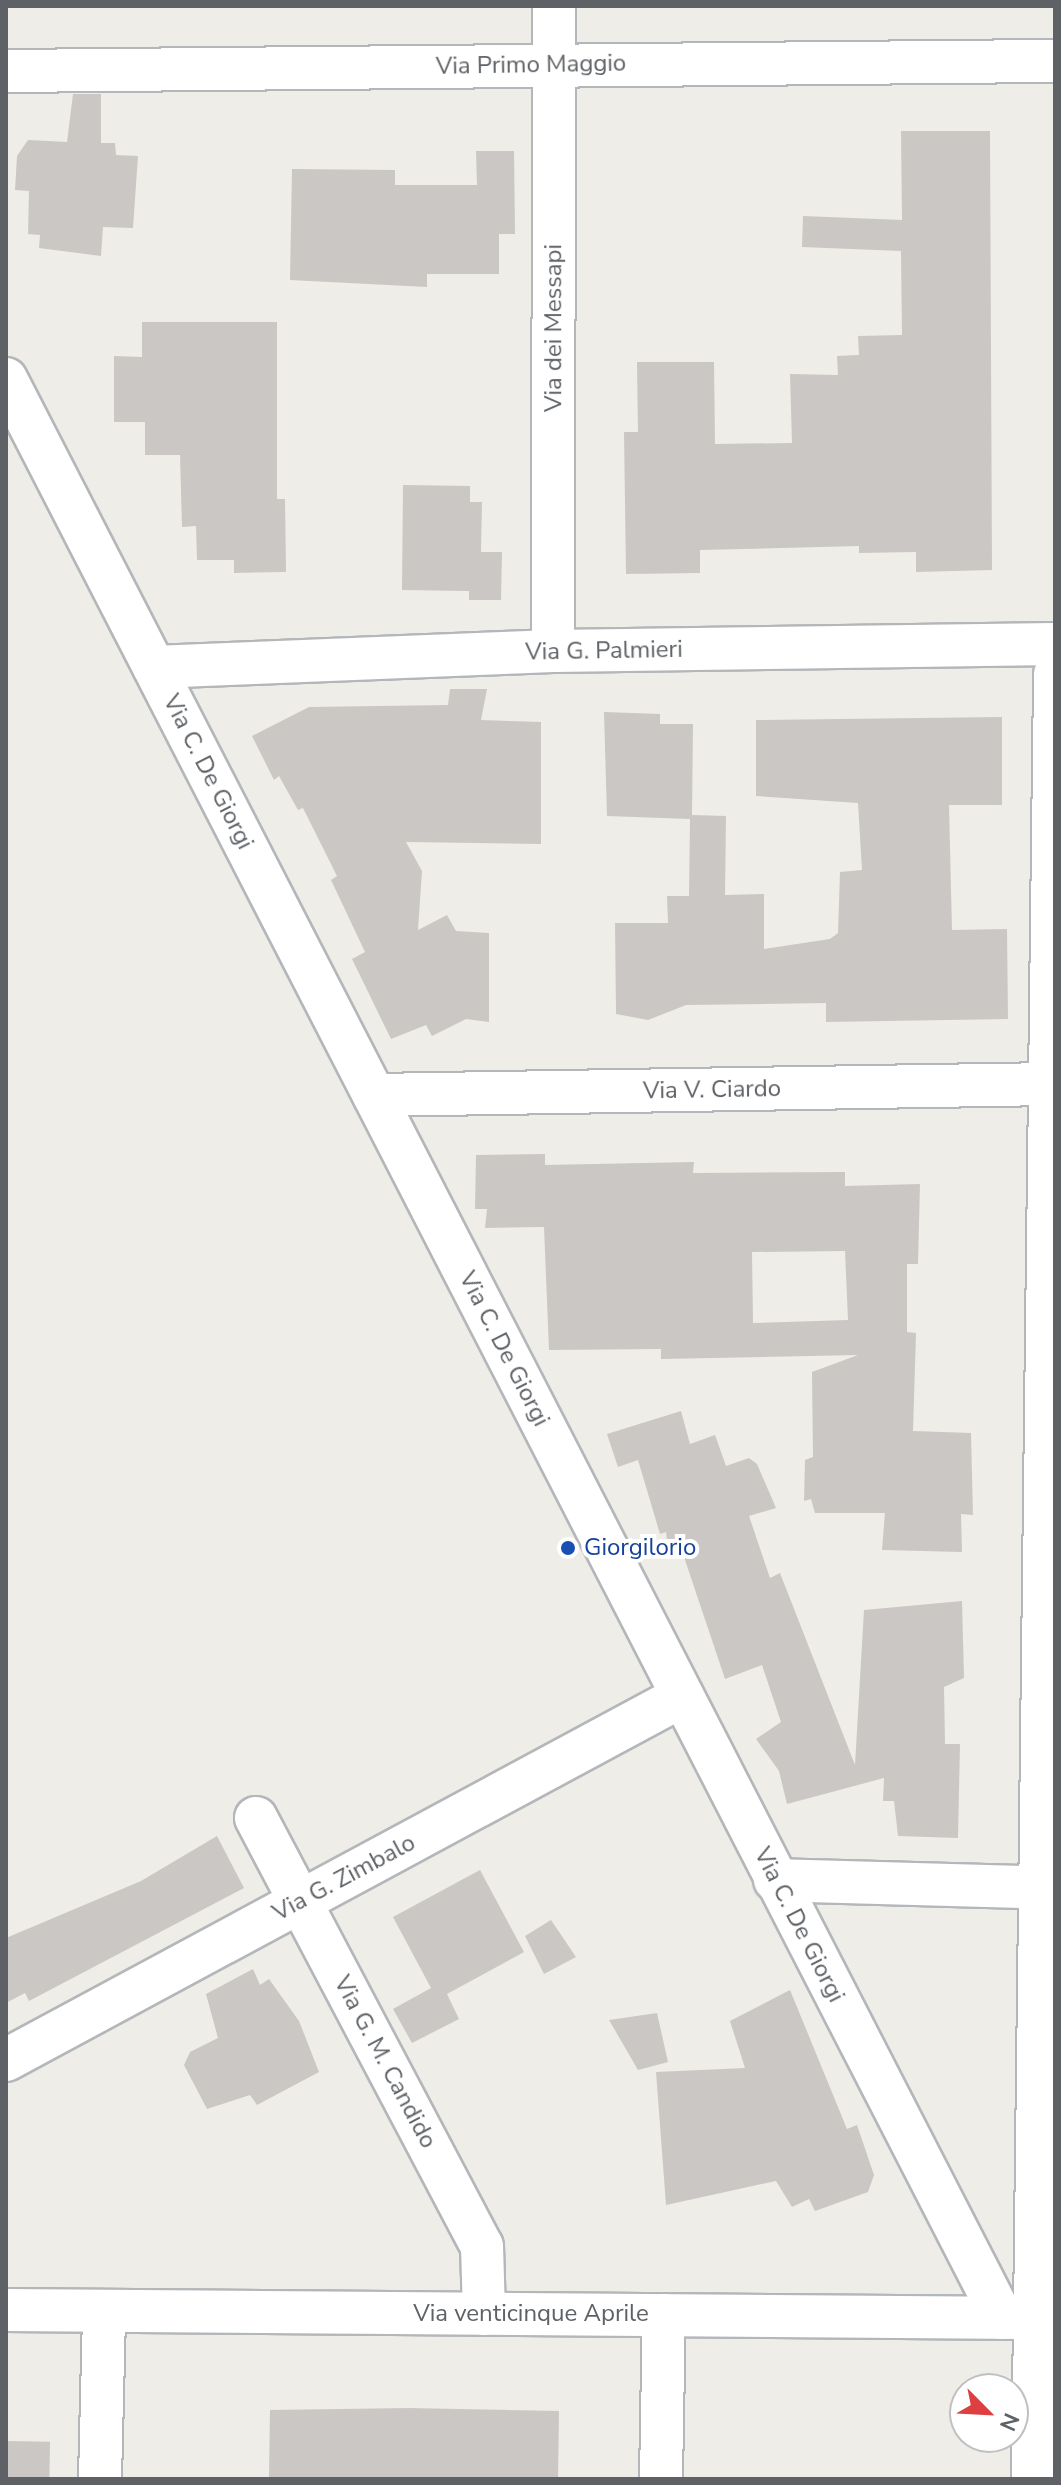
<!DOCTYPE html>
<style>
body{margin:0}
#map{position:relative;width:1061px;height:2485px;overflow:hidden;background:#efede7;font-family:"Nunito Sans",sans-serif}
div>[style]{position:absolute}
.building>*{inset:0;background:#cbc7c4;transform-origin:0 0}
.roads{filter:drop-shadow(2px 0 #b4b7ba) drop-shadow(-2px 0 #b4b7ba) drop-shadow(0 2px #b4b7ba) drop-shadow(0 -2px #b4b7ba)}
.minor>*{height:42px;margin:-21px;padding:0 21px;transform-origin:21px;border-radius:21px;background:#fff}
.dots>*{width:22px;height:22px;translate:-50% -50%;box-sizing:border-box;border:4px solid #fff;border-radius:50%}
span{translate:-50% -50%;white-space:nowrap;text-align:center;line-height:1.15;-webkit-text-stroke:8px #fff;paint-order:stroke}
.street-label{font-size:24px;color:#5e6266}
.transit-label{font-size:24px;color:#164399}
.left{translate:0 -50%;text-align:left}
.frame{position:absolute;inset:0;border:8px solid #5e6266;pointer-events:none}
.north{position:absolute;left:949px;top:2373px;width:80px;height:80px;box-sizing:border-box;background:#fff;border:2px solid #bfc0c2;border-radius:50%;rotate:114deg;font-size:22px;font-weight:700;line-height:32px;text-align:center;color:#5e6266}
.north::after{content:'';display:block;margin:auto;width:28px;height:36px;background:#de3f41;clip-path:polygon(50% 0,100% 100%,50% 72%,0 100%)}
</style>
<div id="map">
<div class="building">
<div style="clip-path:polygon(73px 94px,101px 94px,101px 143px,115px 143px,116px 155px,138px 156px,133px 228px,103px 227px,101px 256px,39px 248px,40px 235px,28px 234px,29px 191px,15px 190px,17px 156px,28px 140px,67px 142px)"></div>
<div style="clip-path:polygon(901px 131px,990px 131px,992px 570px,916px 572px,916px 552px,859px 553px,859px 546px,700px 550px,700px 573px,626px 574px,624px 432px,638px 432px,637px 362px,714px 362px,715px 444px,792px 443px,790px 374px,838px 375px,837px 356px,859px 355px,858px 336px,902px 335px,901px 251px,802px 247px,803px 216px,902px 220px)"></div>
<div style="clip-path:polygon(476px 151px,514px 151px,515px 234px,499px 234px,499px 274px,427px 274px,427px 287px,290px 280px,292px 169px,395px 170px,395px 185px,477px 185px)"></div>
<div style="clip-path:polygon(142px 322px,277px 322px,277px 499px,285px 499px,286px 572px,234px 573px,234px 560px,197px 560px,196px 526px,182px 527px,180px 455px,145px 455px,145px 422px,114px 422px,114px 356px,142px 357px)"></div>
<div style="clip-path:polygon(403px 485px,470px 486px,470px 502px,482px 502px,481px 552px,502px 552px,501px 600px,469px 600px,469px 591px,402px 590px)"></div>
<div style="clip-path:polygon(450px 689px,487px 689px,481px 720px,541px 722px,541px 844px,406px 842px,422px 871px,418px 930px,447px 915px,456px 931px,489px 933px,489px 1022px,466px 1019px,432px 1036px,426px 1025px,391px 1039px,352px 959px,365px 952px,331px 880px,337px 876px,303px 808px,298px 810px,279px 776px,274px 780px,252px 736px,309px 707px,448px 705px)"></div>
<div style="clip-path:polygon(604px 712px,660px 714px,660px 724px,693px 724px,692px 815px,726px 816px,725px 895px,764px 894px,764px 949px,830px 939px,838px 933px,840px 872px,862px 870px,858px 803px,756px 796px,756px 720px,1002px 717px,1002px 805px,949px 805px,952px 930px,1007px 929px,1008px 1019px,826px 1022px,826px 1003px,686px 1005px,648px 1020px,616px 1014px,615px 923px,668px 923px,667px 896px,689px 896px,690px 819px,607px 816px)"></div>
<div style="clip-path:polygon(evenodd,545px 1154px,545px 1165px,694px 1162px,693px 1173px,845px 1172px,845px 1186px,920px 1184px,918px 1264px,907px 1264px,907px 1332px,916px 1333px,913px 1431px,971px 1433px,973px 1515px,961px 1514px,962px 1552px,882px 1550px,885px 1513px,815px 1513px,811px 1499px,804px 1501px,805px 1460px,813px 1457px,812px 1372px,858px 1355px,661px 1359px,661px 1349px,549px 1350px,544px 1227px,485px 1228px,487px 1209px,475px 1209px,476px 1155px,545px 1154px,845px 1251px,848px 1320px,753px 1323px,752px 1252px,845px 1251px)"></div>
<div style="clip-path:polygon(681px 1411px,690px 1444px,715px 1435px,726px 1466px,749px 1458px,757px 1464px,776px 1508px,749px 1516px,770px 1578px,780px 1573px,855px 1765px,864px 1610px,962px 1601px,964px 1678px,944px 1687px,945px 1744px,960px 1744px,958px 1838px,898px 1836px,894px 1801px,883px 1801px,884px 1778px,787px 1804px,779px 1771px,756px 1739px,781px 1722px,762px 1665px,725px 1679px,680px 1545px,668px 1548px,666px 1532px,660px 1534px,638px 1460px,618px 1467px,607px 1434px)"></div>
<div style="clip-path:polygon(217px 1836px,244px 1888px,29px 2001px,25px 1993px,6px 2003px,6px 1938px,141px 1881px)"></div>
<div style="clip-path:polygon(480px 1870px,524px 1952px,447px 1994px,459px 2019px,412px 2043px,393px 2009px,431px 1988px,393px 1917px)"></div>
<div style="clip-path:polygon(551px 1920px,576px 1957px,544px 1974px,525px 1936px)"></div>
<div style="clip-path:polygon(253px 1969px,260px 1985px,269px 1979px,299px 2021px,319px 2072px,257px 2105px,250px 2095px,207px 2109px,184px 2065px,190px 2052px,218px 2038px,206px 1994px)"></div>
<div style="clip-path:polygon(790px 1990px,847px 2129px,857px 2125px,874px 2175px,868px 2192px,815px 2211px,809px 2199px,792px 2207px,776px 2181px,666px 2205px,656px 2072px,745px 2068px,730px 2021px)"></div>
<div style="clip-path:polygon(657px 2013px,668px 2062px,638px 2070px,609px 2020px)"></div>
<div style="clip-path:polygon(409px 2408px,559px 2411px,558px 2479px,269px 2479px,270px 2410px)"></div>
<div style="left:6px;top:2441px;width:44px;height:38px;rotate:1deg"></div>
</div>
<div class="roads">
<div class="minor">
<div style="left:6px;top:71px;width:1049px;rotate:-0.55deg"></div>
<div style="left:6px;top:379px;width:2180px;rotate:62.81deg"></div>
<div style="left:553px;top:651px;width:645px;rotate:-89.91deg"></div>
<div style="left:154px;top:667px;width:399px;rotate:-2.3deg"></div>
<div style="left:553px;top:651px;width:502px;rotate:-0.8deg"></div>
<div style="left:374px;top:1095px;width:676px;rotate:-0.93deg"></div>
<div style="left:256px;top:1818px;width:484px;rotate:62.2deg"></div>
<div style="left:482px;top:2246px;width:68px;rotate:88.3deg"></div>
<div style="left:775px;top:1880px;width:280px;rotate:1.6deg"></div>
<div style="left:6px;top:2060px;width:768px;rotate:-28.3deg"></div>
<div style="left:6px;top:2310px;width:1020px;rotate:0.45deg"></div>
<div style="left:100px;top:2479px;width:168px;rotate:-88.6deg"></div>
<div style="left:661px;top:2479px;width:164px;rotate:-89deg"></div>
<div style="left:1033px;top:2479px;width:1805px;rotate:-89.3deg"></div>
</div>
</div>
<div class="dots">
<div style="left:568px;top:1548px;background:#1a4fb4"></div>
</div>
<div class="street-label">
<span style="left:531px;top:65px;rotate:-1deg">Via Primo Maggio</span>
<span style="left:554px;top:328px;rotate:-90deg">Via dei Messapi</span>
<span style="left:604px;top:651px;rotate:-1deg">Via G. Palmieri</span>
<span style="left:208px;top:772px;rotate:63deg">Via C. De Giorgi</span>
<span style="left:712px;top:1090px;rotate:-1deg">Via V. Ciardo</span>
<span style="left:504px;top:1349px;rotate:63deg">Via C. De Giorgi</span>
<span style="left:344px;top:1878px;rotate:-28deg">Via G. Zimbalo</span>
<span style="left:799px;top:1925px;rotate:63deg">Via C. De Giorgi</span>
<span style="left:385px;top:2062px;rotate:62deg">Via G. M. Candido</span>
<span style="left:531px;top:2314px">Via venticinque Aprile</span>
</div>
<div class="transit-label">
<span class="left" style="left:584px;top:1548px">Giorgilorio</span>
</div>
<div class="frame"></div>
<div class="north">N</div>
</div>
